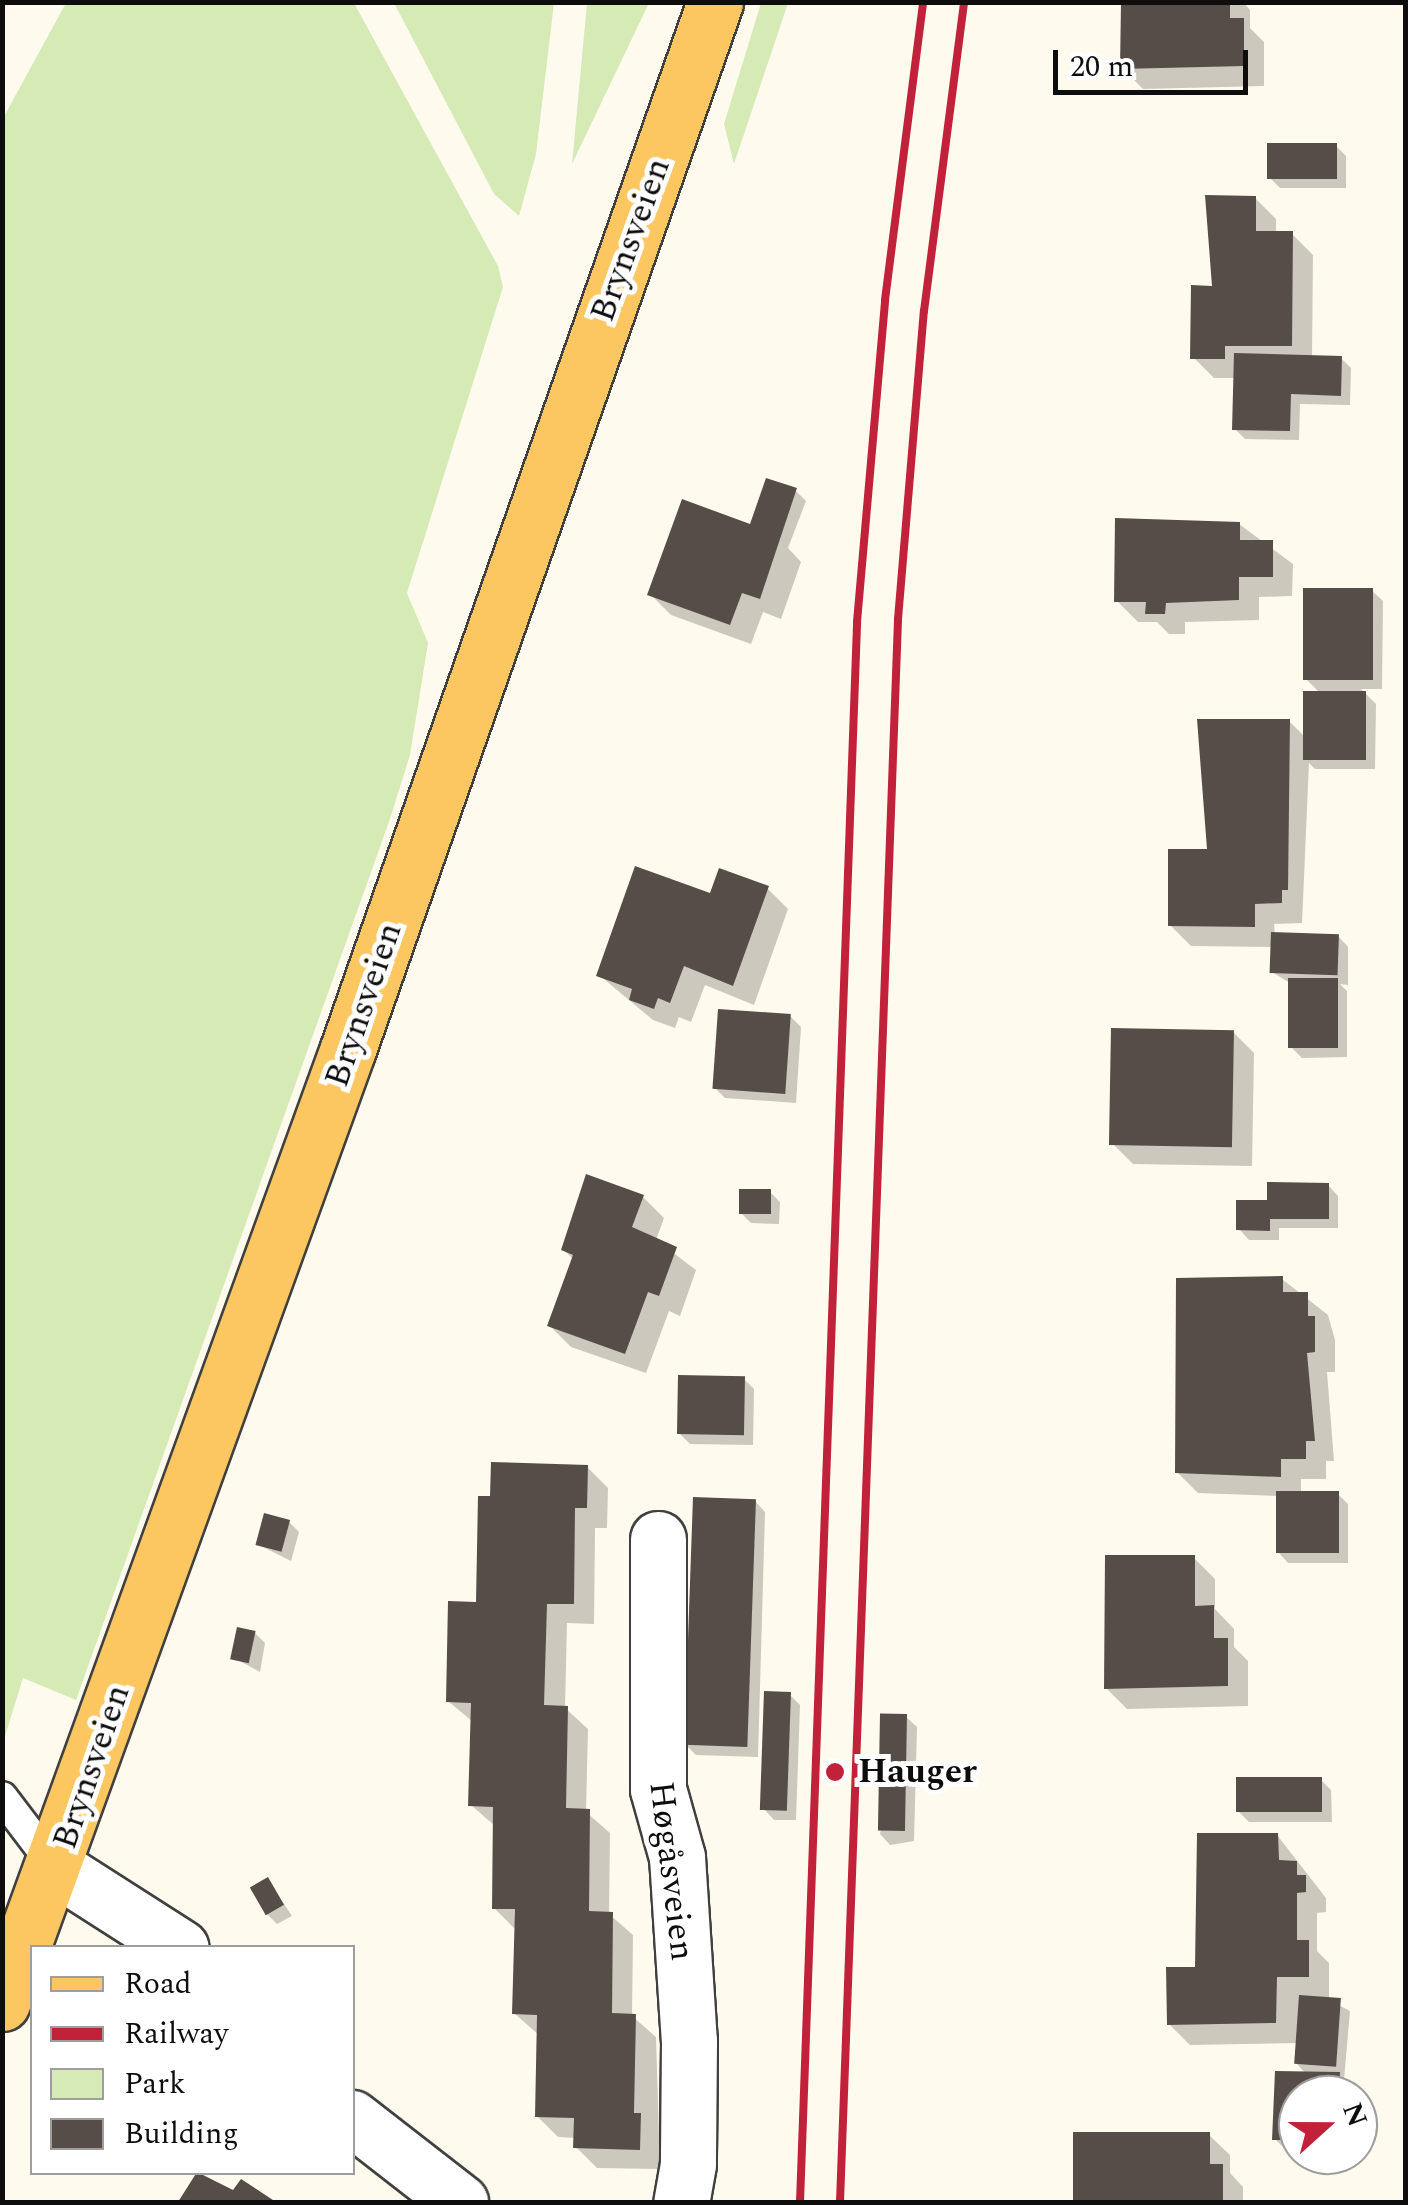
<!DOCTYPE html>
<meta charset="utf-8">
<style>
body{margin:0}
#map{position:relative;width:1408px;height:2205px;overflow:hidden;background:#fffaee;font-family:Spectral,serif}
div>[style]{position:absolute}
.green>*{inset:0;background:#d6eab6}
.shadow>*{inset:0;background:#0003}
.building>*{inset:0;background:#564d49;transform-origin:0 0}
.roads{filter:drop-shadow(2px 0 #404040) drop-shadow(-2px 0 #404040) drop-shadow(0 2px #404040) drop-shadow(0 -2px #404040)}
.lane>*{height:30px;margin:-15px;padding:0 15px;transform-origin:15px;border-radius:15px;background:#fff}
.street>*{height:55px;margin:-27.5px;padding:0 27.5px;transform-origin:27.5px;border-radius:27.5px;background:#fff}
.primary>*{height:55px;margin:-27.5px;padding:0 27.5px;transform-origin:27.5px;border-radius:27.5px;background:#fcc761}
.rail>*{height:8px;margin:-4px;padding:0 4px;transform-origin:4px;border-radius:4px;background:#c12239}
.dots>*{width:28px;height:28px;translate:-50% -50%;box-sizing:border-box;border:5px solid #fff;border-radius:50%}
span{translate:-50% -50%;white-space:nowrap;text-align:center;line-height:1.15;-webkit-text-stroke:10px #fff;paint-order:stroke}
.street-label{font-size:35px;color:#0d0d0d}
.poi-label{font-size:35px;color:#0d0d0d;font-weight:700}
.left{translate:0 -50%;text-align:left}
.frame{position:absolute;inset:0;border:5px solid #0d0d0d;pointer-events:none}
.legend{position:absolute;left:30px;top:1945px;width:325px;height:230px;box-sizing:border-box;background:#fff;border:2px solid #9e9e9e;margin:0;padding:12px 18px;list-style:none;font-size:30px;color:#0d0d0d}
.legend li{display:flex;align-items:center;gap:20px;height:50px}
.legend b{width:50px;border:2px solid #9e9e9e}
.north{position:absolute;left:1278px;top:2075px;width:100px;height:100px;box-sizing:border-box;background:#fff;border:2px solid #9e9e9e;border-radius:50%;rotate:69deg;font-size:28px;font-weight:700;line-height:40px;text-align:center;color:#0d0d0d}
.north::after{content:'';display:block;margin:auto;width:35px;height:45px;background:#c12239;clip-path:polygon(50% 0,100% 100%,50% 72%,0 100%)}
.scale{position:absolute;left:1053px;top:50px;width:195px;height:45px;box-sizing:border-box;border:5px solid #0d0d0d;border-top:0;padding-left:12px;font-size:30px;line-height:35px;white-space:nowrap;color:#0d0d0d;-webkit-text-stroke:8px #fff;paint-order:stroke}
</style>
<div id="map">
<div class="green">
<div style="clip-path:polygon(66px 3px,354px 3px,498px 266px,503px 287px,407px 593px,428px 643px,410px 755px,390px 819px,76px 1700px,23px 1678px,3px 1743px,2px 120px)"></div>
<div style="clip-path:polygon(394px 3px,554px 3px,536px 154px,519px 216px,494px 194px)"></div>
<div style="clip-path:polygon(587px 3px,649px 3px,572px 164px)"></div>
<div style="clip-path:polygon(761px 3px,788px 3px,734px 164px,724px 124px)"></div>
</div>
<div class="shadow">
<div style="clip-path:polygon(1126px 2px,1243px 2px,1250px 10px,1250px 28px,1264px 42px,1264px 86px,1143px 89px,1122px 68px)"></div>
<div style="clip-path:polygon(1336px 146px,1346px 156px,1346px 188px,1280px 188px,1270px 178px)"></div>
<div style="clip-path:polygon(1255px 198px,1276px 219px,1276px 233px,1292px 234px,1313px 255px,1312px 357px,1341px 358px,1351px 368px,1350px 405px,1300px 404px,1299px 440px,1245px 439px,1235px 429px,1236px 378px,1214px 378px,1193px 357px)"></div>
<div style="clip-path:polygon(796px 491px,806px 501px,788px 548px,801px 562px,781px 619px,763px 612px,751px 644px,671px 615px,650px 594px,765px 535px)"></div>
<div style="clip-path:polygon(1239px 524px,1293px 564px,1292px 596px,1259px 597px,1259px 620px,1185px 622px,1185px 634px,1169px 634px,1157px 622px,1138px 622px,1117px 601px)"></div>
<div style="clip-path:polygon(1372px 591px,1383px 601px,1382px 689px,1361px 689px,1376px 704px,1375px 769px,1315px 769px,1309px 763px,1302px 923px,1274px 924px,1275px 935px,1338px 936px,1348px 947px,1348px 985px,1340px 984px,1347px 991px,1347px 1057px,1302px 1058px,1292px 1048px,1290px 983px,1272px 972px,1273px 947px,1191px 946px,1170px 925px,1289px 721px,1305px 737px,1320px 693px,1306px 679px)"></div>
<div style="clip-path:polygon(767px 888px,788px 909px,754px 1005px,705px 985px,691px 1022px,679px 1017px,675px 1028px,653px 1020px,599px 975px)"></div>
<div style="clip-path:polygon(790px 1016px,801px 1027px,796px 1103px,725px 1098px,715px 1088px)"></div>
<div style="clip-path:polygon(1233px 1032px,1254px 1053px,1252px 1166px,1133px 1164px,1112px 1143px)"></div>
<div style="clip-path:polygon(1328px 1185px,1338px 1196px,1338px 1228px,1279px 1228px,1279px 1240px,1249px 1240px,1239px 1229px,1270px 1203px)"></div>
<div style="clip-path:polygon(770px 1192px,780px 1202px,779px 1224px,751px 1223px,741px 1213px)"></div>
<div style="clip-path:polygon(643px 1197px,664px 1218px,656px 1240px,696px 1270px,680px 1316px,669px 1311px,646px 1373px,571px 1347px,550px 1326px,574px 1260px,564px 1250px)"></div>
<div style="clip-path:polygon(1282px 1279px,1328px 1315px,1335px 1340px,1335px 1372px,1327px 1372px,1334px 1461px,1326px 1461px,1326px 1479px,1301px 1479px,1301px 1494px,1338px 1494px,1348px 1504px,1348px 1563px,1288px 1563px,1278px 1552px,1279px 1496px,1198px 1493px,1177px 1472px)"></div>
<div style="clip-path:polygon(744px 1379px,754px 1389px,753px 1445px,690px 1444px,679px 1433px)"></div>
<div style="clip-path:polygon(587px 1467px,608px 1488px,607px 1528px,595px 1528px,594px 1624px,567px 1623px,565px 1708px,588px 1729px,586px 1812px,610px 1833px,609px 1914px,633px 1935px,632px 2016px,656px 2037px,660px 2169px,597px 2168px,576px 2147px,576px 2138px,558px 2137px,537px 2116px,539px 2035px,515px 2014px,515px 1929px,494px 1908px,495px 1826px,471px 1805px,473px 1722px,448px 1701px,478px 1604px,492px 1499px)"></div>
<div style="clip-path:polygon(755px 1501px,765px 1512px,758px 1757px,696px 1755px,685px 1744px)"></div>
<div style="clip-path:polygon(289px 1522px,299px 1532px,291px 1561px,257px 1544px)"></div>
<div style="clip-path:polygon(1194px 1558px,1215px 1579px,1215px 1609px,1234px 1629px,1234px 1647px,1248px 1661px,1248px 1706px,1127px 1709px,1106px 1688px)"></div>
<div style="clip-path:polygon(255px 1633px,265px 1643px,260px 1672px,234px 1658px)"></div>
<div style="clip-path:polygon(790px 1695px,800px 1705px,796px 1820px,774px 1820px,764px 1809px)"></div>
<div style="clip-path:polygon(906px 1717px,917px 1727px,914px 1841px,890px 1845px,880px 1834px)"></div>
<div style="clip-path:polygon(1321px 1780px,1331px 1790px,1332px 1822px,1249px 1822px,1238px 1811px)"></div>
<div style="clip-path:polygon(1277px 1835px,1326px 1898px,1326px 1912px,1317px 1913px,1317px 1951px,1329px 1963px,1329px 2000px,1350px 2011px,1344px 2080px,1349px 2095px,1298px 2095px,1298px 2149px,1285px 2149px,1275px 2139px,1306px 2074px,1296px 2063px,1297px 2043px,1190px 2045px,1169px 2024px)"></div>
<div style="clip-path:polygon(268px 1880px,292px 1916px,277px 1924px,267px 1914px)"></div>
<div style="clip-path:polygon(1076px 2134px,1209px 2135px,1230px 2155px,1230px 2173px,1243px 2187px,1243px 2202px,1075px 2202px)"></div>
</div>
<div class="building">
<div style="clip-path:polygon(1121px 2px,1230px 2px,1230px 18px,1244px 18px,1244px 66px,1120px 69px)"></div>
<div style="left:1267px;top:143px;width:70px;height:36px"></div>
<div style="clip-path:polygon(1205px 195px,1256px 196px,1256px 231px,1293px 231px,1292px 346px,1225px 346px,1225px 359px,1190px 359px,1191px 285px,1212px 286px)"></div>
<div style="clip-path:polygon(1234px 353px,1342px 356px,1341px 396px,1291px 394px,1290px 431px,1232px 430px)"></div>
<div style="clip-path:polygon(766px 478px,797px 488px,760px 599px,742px 593px,730px 625px,647px 595px,682px 499px,750px 524px)"></div>
<div style="clip-path:polygon(1115px 518px,1240px 522px,1240px 540px,1273px 540px,1273px 577px,1239px 577px,1239px 600px,1166px 603px,1165px 614px,1145px 614px,1146px 602px,1114px 602px)"></div>
<div style="left:1373px;top:588px;width:92px;height:70px;rotate:90deg"></div>
<div style="left:1303px;top:691px;width:63px;height:69px"></div>
<div style="clip-path:polygon(1197px 719px,1290px 719px,1288px 890px,1282px 890px,1282px 903px,1255px 904px,1255px 927px,1168px 926px,1168px 849px,1207px 849px)"></div>
<div style="clip-path:polygon(635px 866px,710px 893px,719px 868px,769px 886px,733px 986px,684px 966px,670px 1003px,658px 998px,654px 1009px,629px 1000px,632px 989px,596px 976px)"></div>
<div style="left:1271px;top:932px;width:68px;height:41px;rotate:2deg"></div>
<div style="left:1338px;top:978px;width:70px;height:50px;rotate:90deg"></div>
<div style="left:718px;top:1009px;width:73px;height:80px;rotate:4deg"></div>
<div style="left:1111px;top:1028px;width:123px;height:117px;rotate:1deg"></div>
<div style="clip-path:polygon(586px 1174px,644px 1195px,632px 1227px,677px 1247px,659px 1296px,648px 1292px,625px 1354px,547px 1326px,573px 1255px,561px 1250px)"></div>
<div style="clip-path:polygon(1267px 1182px,1329px 1183px,1329px 1219px,1270px 1219px,1270px 1231px,1236px 1230px,1236px 1200px,1267px 1200px)"></div>
<div style="left:739px;top:1189px;width:32px;height:25px"></div>
<div style="clip-path:polygon(1283px 1276px,1283px 1292px,1308px 1292px,1308px 1316px,1315px 1316px,1315px 1352px,1307px 1353px,1315px 1441px,1306px 1441px,1306px 1459px,1281px 1459px,1281px 1477px,1175px 1473px,1176px 1278px)"></div>
<div style="left:678px;top:1375px;width:67px;height:59px;rotate:1deg"></div>
<div style="clip-path:polygon(491px 1462px,588px 1465px,587px 1508px,575px 1508px,574px 1604px,547px 1604px,544px 1705px,568px 1706px,566px 1808px,590px 1809px,589px 1911px,613px 1912px,612px 2013px,636px 2014px,634px 2113px,641px 2113px,640px 2150px,573px 2148px,574px 2118px,535px 2117px,537px 2015px,512px 2014px,515px 1909px,492px 1909px,493px 1807px,468px 1806px,471px 1703px,446px 1702px,448px 1601px,476px 1602px,478px 1496px,490px 1496px)"></div>
<div style="left:1276px;top:1491px;width:63px;height:62px"></div>
<div style="left:693px;top:1497px;width:63px;height:248px;rotate:2deg"></div>
<div style="left:264px;top:1513px;width:27px;height:33px;rotate:15deg"></div>
<div style="clip-path:polygon(1105px 1555px,1195px 1555px,1195px 1606px,1214px 1605px,1214px 1638px,1228px 1638px,1228px 1686px,1104px 1689px)"></div>
<div style="left:237px;top:1627px;width:19px;height:33px;rotate:12deg"></div>
<div style="left:764px;top:1691px;width:27px;height:119px;rotate:2deg"></div>
<div style="left:907px;top:1714px;width:117px;height:27px;rotate:91deg"></div>
<div style="left:1236px;top:1777px;width:86px;height:35px"></div>
<div style="clip-path:polygon(1197px 1833px,1278px 1833px,1279px 1860px,1297px 1861px,1297px 1875px,1306px 1875px,1306px 1892px,1297px 1893px,1297px 1940px,1309px 1940px,1309px 1977px,1277px 1977px,1276px 2023px,1167px 2025px,1166px 1967px,1195px 1967px)"></div>
<div style="left:268px;top:1877px;width:32px;height:21px;rotate:60deg"></div>
<div style="left:1299px;top:1995px;width:42px;height:69px;rotate:4deg"></div>
<div style="clip-path:polygon(1275px 2071px,1340px 2072px,1339px 2095px,1298px 2095px,1298px 2140px,1272px 2140px)"></div>
<div style="clip-path:polygon(1073px 2132px,1210px 2132px,1210px 2164px,1223px 2164px,1223px 2202px,1073px 2202px)"></div>
<div style="clip-path:polygon(197px 2172px,233px 2190px,241px 2179px,276px 2202px,178px 2202px)"></div>
</div>
<div class="roads">
<div class="lane">
<div style="left:2px;top:1797px;width:89px;rotate:52.7deg"></div>
</div>
<div class="street">
<div style="left:658px;top:1539px;width:250px;rotate:90deg"></div>
<div style="left:658px;top:1789px;width:71px;rotate:74.4deg"></div>
<div style="left:677px;top:1857px;width:184px;rotate:86.3deg"></div>
<div style="left:689px;top:2041px;width:123px;rotate:90.5deg"></div>
<div style="left:688px;top:2164px;width:39px;rotate:100deg"></div>
<div style="left:56px;top:1868px;width:148px;rotate:32.6deg"></div>
<div style="left:352px;top:2118px;width:137px;rotate:37.9deg"></div>
</div>
<div class="primary">
<div style="left:2px;top:2003px;width:1015px;rotate:-70.07deg"></div>
<div style="left:348px;top:1049px;width:1109px;rotate:-70.68deg"></div>
</div>
</div>
<div class="rail">
<div style="left:800px;top:2202px;width:1581px;rotate:-87.93deg"></div>
<div style="left:857px;top:622px;width:323px;rotate:-85deg"></div>
<div style="left:885px;top:300px;width:300px;rotate:-82.7deg"></div>
<div style="left:840px;top:2202px;width:1584px;rotate:-87.9deg"></div>
<div style="left:898px;top:619px;width:309px;rotate:-85.2deg"></div>
<div style="left:924px;top:311px;width:312px;rotate:-82.6deg"></div>
</div>
<div class="dots">
<div style="left:835px;top:1772px;background:#c12239"></div>
</div>
<div class="street-label">
<span style="left:631px;top:240px;rotate:-70deg">Brynsveien</span>
<span style="left:364px;top:1005px;rotate:-71deg">Brynsveien</span>
<span style="left:92px;top:1767px;rotate:-71deg">Brynsveien</span>
<span style="left:671px;top:1871px;rotate:83deg">Høgåsveien</span>
</div>
<div class="poi-label">
<span class="left" style="left:858px;top:1772px">Hauger</span>
</div>
<div class="frame"></div>
<ul class="legend">
<li><b style="height:12px;background:#fcc761"></b>Road</li>
<li><b style="height:12px;background:#c12239"></b>Railway</li>
<li><b style="height:28px;background:#d6eab6"></b>Park</li>
<li><b style="height:28px;background:#564d49"></b>Building</li>
</ul>
<div class="north">N</div>
<div class="scale">20 m</div>
</div>
